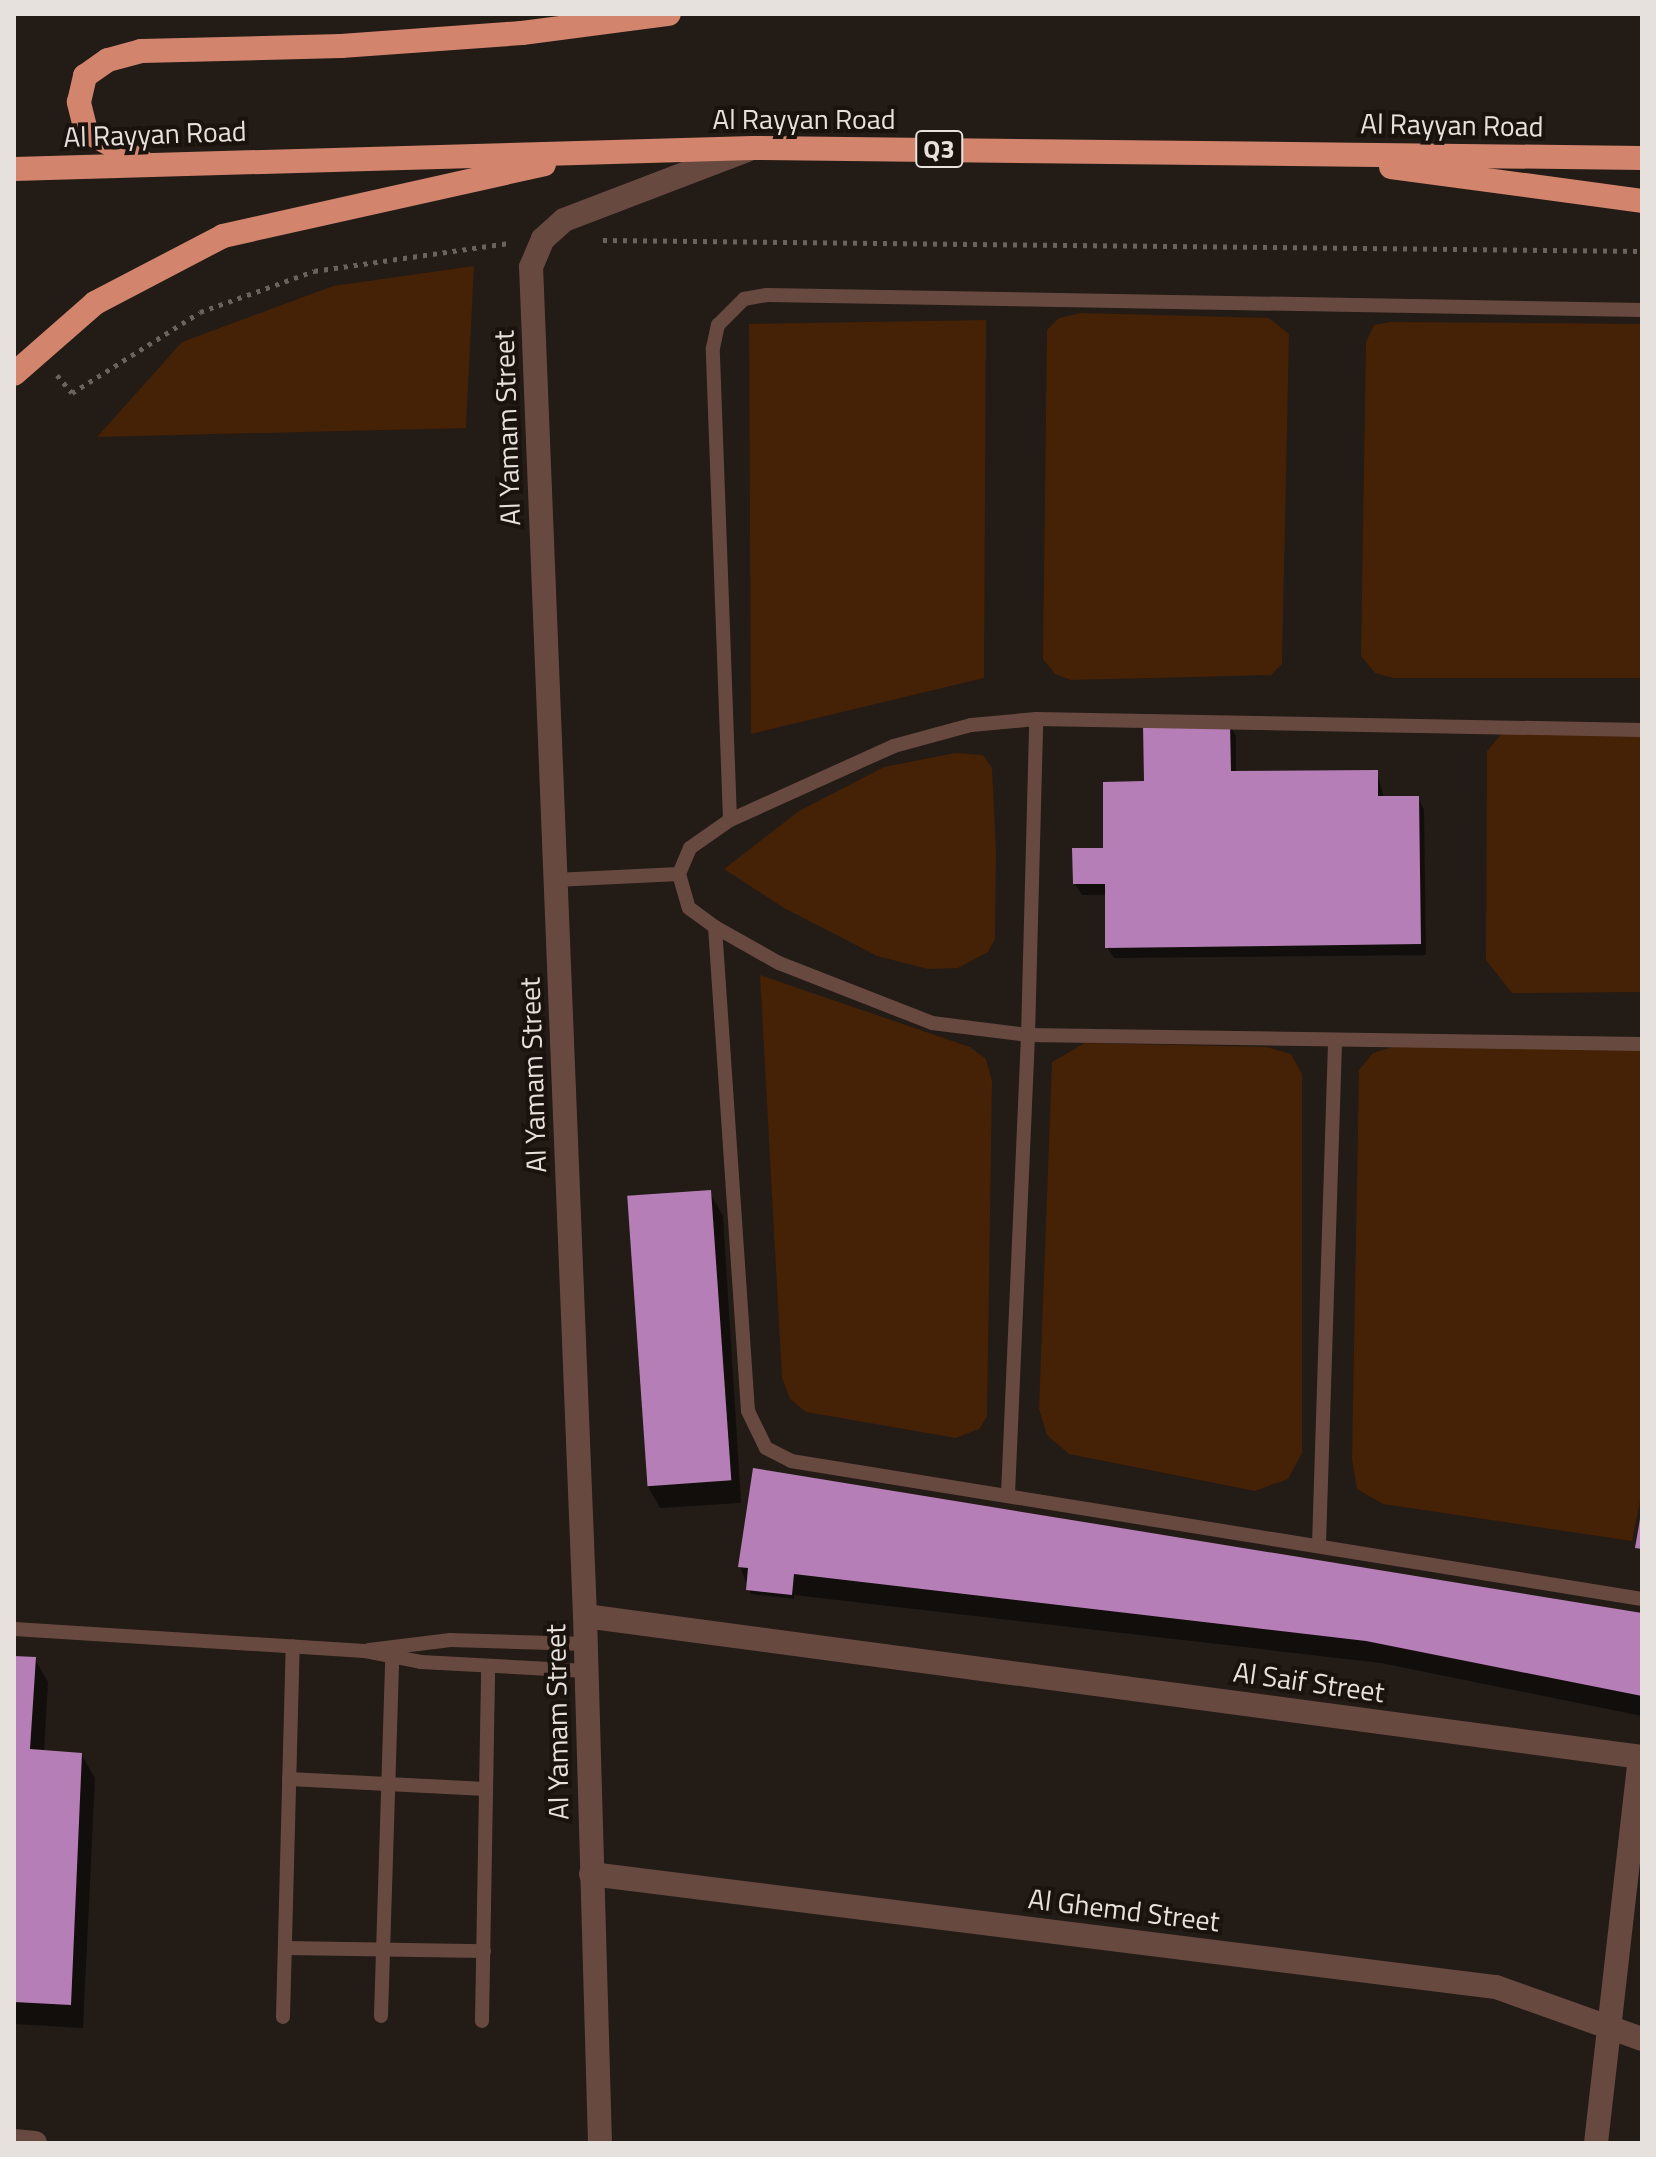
<!DOCTYPE html>
<style>
body{margin:0}
#map{position:relative;width:1656px;height:2157px;overflow:hidden;background:#231b16;font-family:"Titillium Web",sans-serif}
div>[style]{position:absolute}
.green>*{inset:0;background:#452105}
.shadow>*{inset:0;background:#0007}
.building>*{inset:0;background:#b67eb6;transform-origin:0 0}
.path>*{height:5px;margin-top:-2.5px;transform-origin:0;background:repeating-linear-gradient(90deg,#69625e 0 4px,transparent 0 10px)}
.lane>*{height:14px;margin:-7px;padding:0 7px;transform-origin:7px;border-radius:7px;background:#684940}
.street>*{height:24px;margin:-12px;padding:0 12px;transform-origin:12px;border-radius:12px;background:#684940}
.highway>*{height:24px;margin:-12px;padding:0 12px;transform-origin:12px;border-radius:12px;background:#d2846d}
span{translate:-50% -50%;white-space:nowrap;text-align:center;line-height:1.15;-webkit-text-stroke:8px #19120d;paint-order:stroke}
.shield-label span{padding:2px 6px;background:#19120d;border:2px solid;border-radius:6px;-webkit-text-stroke-width:0}
.shield-label{font-size:26px;color:#e7e1de;font-weight:700}
.street-label{font-size:28px;color:#e7e1de}
.frame{position:absolute;inset:0;border:16px solid #e7e1de;pointer-events:none}
</style>
<div id="map">
<div class="green">
<div style="clip-path:polygon(474px 266px,466px 428px,97px 437px,182px 342px,333px 286px)"></div>
<div style="clip-path:polygon(1081px 313px,1269px 318px,1289px 334px,1282px 664px,1271px 675px,1071px 680px,1055px 674px,1043px 659px,1047px 330px,1059px 318px)"></div>
<div style="clip-path:polygon(986px 320px,984px 678px,751px 734px,749px 324px)"></div>
<div style="clip-path:polygon(1390px 322px,1642px 324px,1642px 678px,1393px 678px,1375px 673px,1361px 656px,1366px 342px,1374px 325px)"></div>
<div style="clip-path:polygon(1642px 724px,1642px 992px,1512px 993px,1486px 960px,1487px 751px,1505px 730px)"></div>
<div style="clip-path:polygon(955px 753px,983px 755px,992px 768px,996px 851px,995px 939px,988px 952px,958px 968px,928px 969px,877px 956px,784px 908px,724px 869px,799px 811px,884px 767px)"></div>
<div style="clip-path:polygon(760px 975px,970px 1047px,986px 1059px,992px 1081px,987px 1417px,979px 1429px,956px 1438px,806px 1412px,790px 1399px,782px 1378px)"></div>
<div style="clip-path:polygon(1085px 1043px,1267px 1047px,1291px 1054px,1302px 1074px,1302px 1453px,1288px 1479px,1255px 1491px,1069px 1454px,1047px 1435px,1039px 1409px,1052px 1062px)"></div>
<div style="clip-path:polygon(1392px 1047px,1642px 1048px,1642px 1491px,1632px 1541px,1383px 1504px,1357px 1489px,1352px 1459px,1359px 1070px,1373px 1053px)"></div>
</div>
<div class="shadow">
<div style="clip-path:polygon(1229px 724px,1236px 736px,1236px 773px,1377px 772px,1384px 798px,1418px 798px,1424px 809px,1426px 955px,1114px 958px,1107px 947px,1107px 895px,1082px 895px,1075px 884px,1106px 850px,1146px 783px)"></div>
<div style="clip-path:polygon(710px 1193px,723px 1216px,741px 1503px,660px 1508px,647px 1485px)"></div>
<div style="clip-path:polygon(740px 1567px,1642px 1615px,1642px 1716px,1381px 1663px,794px 1595px,794px 1599px,751px 1594px)"></div>
<div style="clip-path:polygon(14px 1658px,35px 1659px,48px 1682px,44px 1752px,81px 1754px,95px 1778px,83px 2028px,14px 2024px)"></div>
</div>
<div class="building">
<div style="clip-path:polygon(1230px 722px,1231px 771px,1378px 770px,1378px 796px,1419px 796px,1421px 944px,1105px 948px,1105px 884px,1073px 884px,1072px 848px,1103px 848px,1103px 782px,1144px 781px,1143px 724px)"></div>
<div style="left:711px;top:1190px;width:291px;height:84px;rotate:86deg"></div>
<div style="clip-path:polygon(753px 1468px,1642px 1613px,1642px 1696px,1366px 1641px,794px 1574px,792px 1595px,746px 1590px,748px 1568px,738px 1567px)"></div>
<div style="clip-path:polygon(1640px 1519px,1642px 1519px,1642px 1549px,1635px 1548px)"></div>
<div style="clip-path:polygon(14px 1656px,36px 1657px,30px 1749px,82px 1753px,71px 2005px,14px 2002px)"></div>
</div>
<div class="path">
<div style="left:603px;top:240px;width:1039px;rotate:0.61deg"></div>
<div style="left:57px;top:375px;width:23px;rotate:50deg"></div>
<div style="left:72px;top:393px;width:151px;rotate:-32.3deg"></div>
<div style="left:200px;top:312px;width:121px;rotate:-19.8deg"></div>
<div style="left:314px;top:271px;width:197px;rotate:-8.2deg"></div>
</div>
<div class="lane">
<div style="left:1642px;top:730px;width:606px;rotate:-178.96deg"></div>
<div style="left:1036px;top:719px;width:65px;rotate:174.7deg"></div>
<div style="left:971px;top:725px;width:80px;rotate:164.7deg"></div>
<div style="left:894px;top:746px;width:180px;rotate:155.7deg"></div>
<div style="left:730px;top:820px;width:49px;rotate:145deg"></div>
<div style="left:690px;top:848px;width:28px;rotate:113deg"></div>
<div style="left:679px;top:874px;width:35px;rotate:74deg"></div>
<div style="left:689px;top:908px;width:32px;rotate:36deg"></div>
<div style="left:715px;top:927px;width:73px;rotate:29.4deg"></div>
<div style="left:779px;top:963px;width:164px;rotate:21.4deg"></div>
<div style="left:932px;top:1023px;width:97px;rotate:7.1deg"></div>
<div style="left:1028px;top:1035px;width:614px;rotate:0.84deg"></div>
<div style="left:730px;top:820px;width:472px;rotate:-92.1deg"></div>
<div style="left:713px;top:348px;width:24px;rotate:-78deg"></div>
<div style="left:718px;top:325px;width:37px;rotate:-45deg"></div>
<div style="left:744px;top:299px;width:23px;rotate:-10deg"></div>
<div style="left:767px;top:295px;width:875px;rotate:0.98deg"></div>
<div style="left:555px;top:880px;width:124px;rotate:-2.8deg"></div>
<div style="left:715px;top:927px;width:485px;rotate:86.1deg"></div>
<div style="left:748px;top:1411px;width:41px;rotate:64.1deg"></div>
<div style="left:766px;top:1448px;width:28px;rotate:27deg"></div>
<div style="left:791px;top:1461px;width:862px;rotate:9.21deg"></div>
<div style="left:1008px;top:1494px;width:459px;rotate:-87.5deg"></div>
<div style="left:1028px;top:1035px;width:316px;rotate:-88.5deg"></div>
<div style="left:1319px;top:1544px;width:501px;rotate:-88.17deg"></div>
<div style="left:14px;top:1629px;width:351px;rotate:3.6deg"></div>
<div style="left:364px;top:1651px;width:58px;rotate:10.9deg"></div>
<div style="left:421px;top:1662px;width:166px;rotate:3.1deg"></div>
<div style="left:369px;top:1650px;width:82px;rotate:-7deg"></div>
<div style="left:450px;top:1640px;width:136px;rotate:1.7deg"></div>
<div style="left:289px;top:1779px;width:197px;rotate:2.9deg"></div>
<div style="left:285px;top:1948px;width:199px;rotate:0.9deg"></div>
<div style="left:381px;top:2016px;width:359px;rotate:-88.2deg"></div>
<div style="left:283px;top:2017px;width:371px;rotate:-88.5deg"></div>
<div style="left:482px;top:2021px;width:355px;rotate:-89deg"></div>
</div>
<div class="street">
<div style="left:585px;top:1616px;width:1066px;rotate:7.6deg"></div>
<div style="left:591px;top:1874px;width:912px;rotate:7.12deg"></div>
<div style="left:1496px;top:1987px;width:155px;rotate:19.6deg"></div>
<div style="left:14px;top:2141px;width:21px;rotate:5deg"></div>
<div style="left:600px;top:2143px;width:527px;rotate:-91.63deg"></div>
<div style="left:585px;top:1616px;width:1350px;rotate:-92.29deg"></div>
<div style="left:531px;top:267px;width:30px;rotate:-67deg"></div>
<div style="left:543px;top:239px;width:28px;rotate:-42deg"></div>
<div style="left:564px;top:220px;width:196px;rotate:-20.9deg"></div>
<div style="left:1596px;top:2143px;width:388px;rotate:-83.5deg"></div>
</div>
<div class="highway">
<div style="left:144px;top:163px;width:66px;rotate:-151.1deg"></div>
<div style="left:86px;top:131px;width:30px;rotate:-104deg"></div>
<div style="left:79px;top:102px;width:27px;rotate:-77deg"></div>
<div style="left:85px;top:76px;width:28px;rotate:-35deg"></div>
<div style="left:108px;top:60px;width:34px;rotate:-15deg"></div>
<div style="left:141px;top:51px;width:200px;rotate:-1.4deg"></div>
<div style="left:341px;top:46px;width:181px;rotate:-4.1deg"></div>
<div style="left:522px;top:33px;width:148px;rotate:-7.4deg"></div>
<div style="left:1391px;top:167px;width:253px;rotate:7.7deg"></div>
<div style="left:14px;top:169px;width:739px;rotate:-1.63deg"></div>
<div style="left:753px;top:148px;width:889px;rotate:0.64deg"></div>
<div style="left:14px;top:374px;width:108px;rotate:-41.2deg"></div>
<div style="left:95px;top:303px;width:144px;rotate:-27.6deg"></div>
<div style="left:223px;top:236px;width:329px;rotate:-12.6deg"></div>
</div>
<div class="shield-label">
<span style="left:939px;top:149px">Q3</span>
</div>
<div class="street-label">
<span style="left:804px;top:119px">Al Rayyan Road</span>
<span style="left:1452px;top:125px;rotate:1deg">Al Rayyan Road</span>
<span style="left:155px;top:134px;rotate:-2deg">Al Rayyan Road</span>
<span style="left:507px;top:428px;rotate:-92deg">Al Yamam Street</span>
<span style="left:533px;top:1075px;rotate:-92deg">Al Yamam Street</span>
<span style="left:1309px;top:1682px;rotate:8deg">Al Saif Street</span>
<span style="left:557px;top:1722px;rotate:-91deg">Al Yamam Street</span>
<span style="left:1124px;top:1910px;rotate:7deg">Al Ghemd Street</span>
</div>
<div class="frame"></div>
</div>
